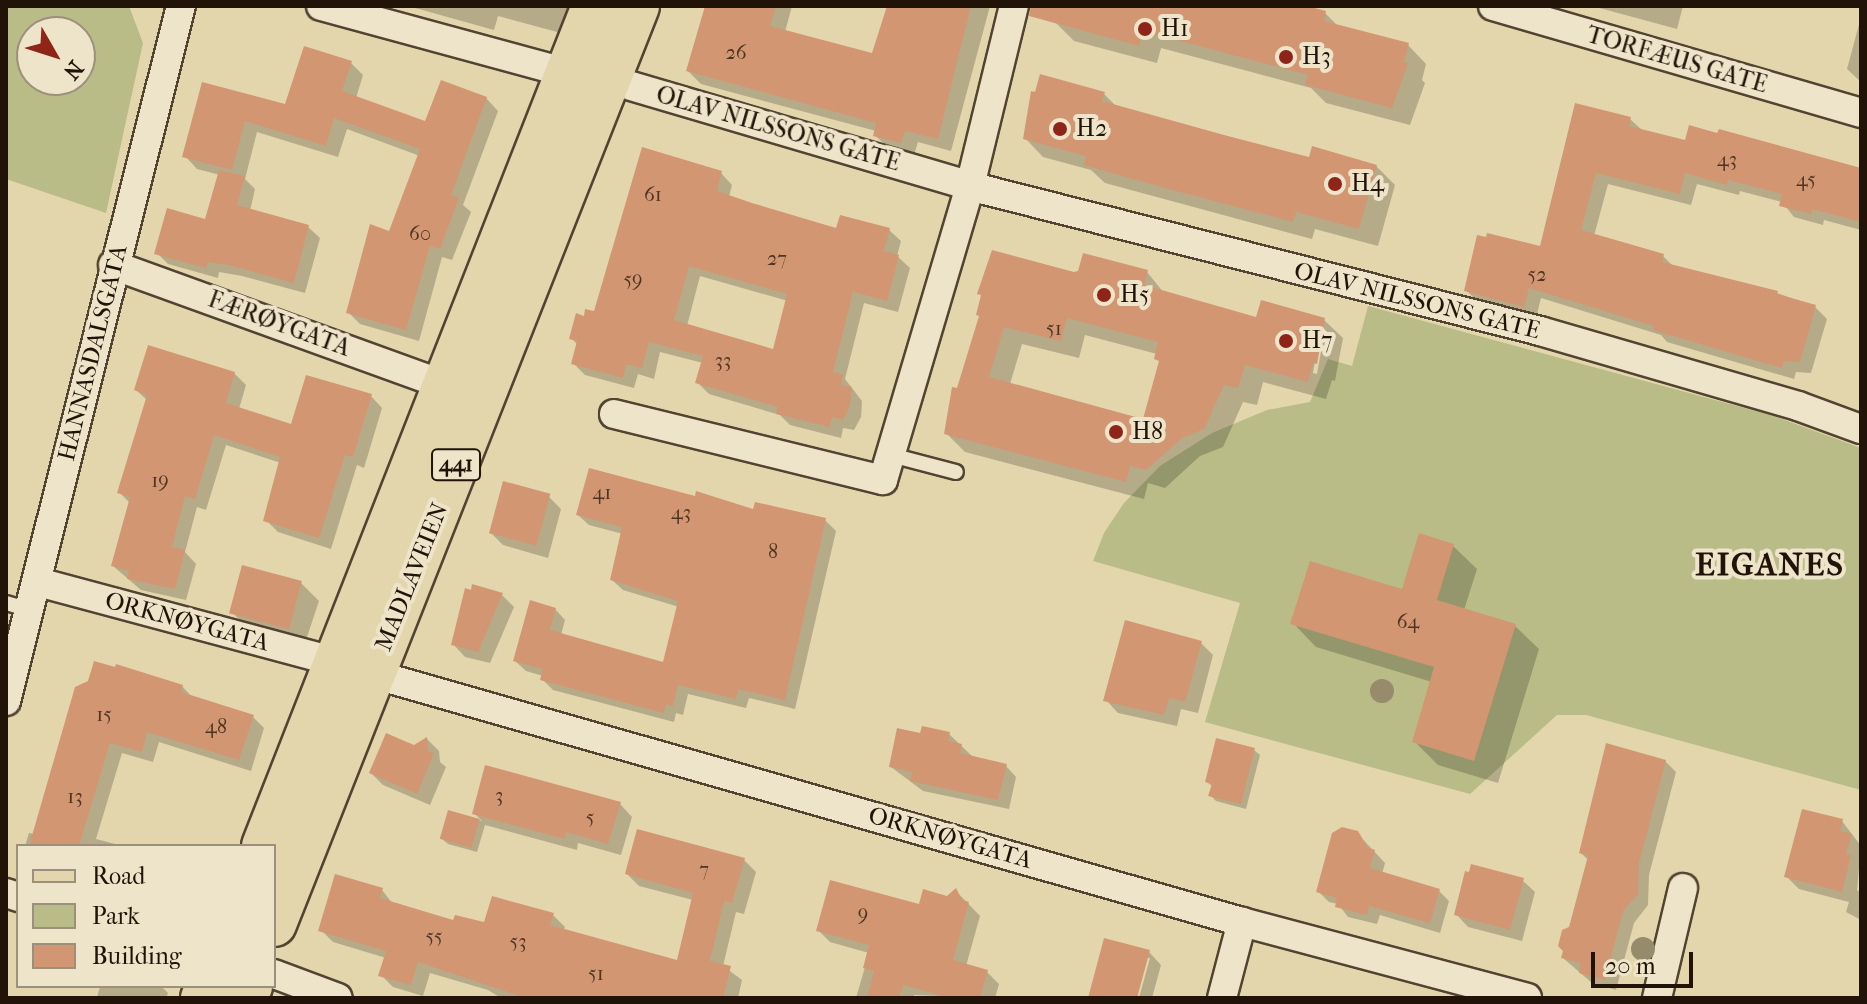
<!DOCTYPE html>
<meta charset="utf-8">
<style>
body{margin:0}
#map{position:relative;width:1867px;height:1004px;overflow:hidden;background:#e3d6ac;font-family:"IM FELL French Canon",serif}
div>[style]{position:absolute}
.green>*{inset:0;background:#b9bc86}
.shadow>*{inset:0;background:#0003}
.building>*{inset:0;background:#d39672;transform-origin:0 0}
.roads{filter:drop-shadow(2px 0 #524431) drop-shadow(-2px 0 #524431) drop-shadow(0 2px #524431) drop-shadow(0 -2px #524431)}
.lane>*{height:14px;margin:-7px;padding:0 7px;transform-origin:7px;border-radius:7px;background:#ede4c9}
.street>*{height:28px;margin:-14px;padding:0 14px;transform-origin:14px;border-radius:14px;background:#ede4c9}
.primary>*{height:44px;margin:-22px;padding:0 22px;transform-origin:22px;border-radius:22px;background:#e3d6ac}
.trees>*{width:24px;height:24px;margin:-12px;border-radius:50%;background:#968b6a}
.dots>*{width:22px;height:22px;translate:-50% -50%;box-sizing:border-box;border:4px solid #ede4c9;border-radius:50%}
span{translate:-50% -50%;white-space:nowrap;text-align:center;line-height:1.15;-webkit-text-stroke:8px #ede4c9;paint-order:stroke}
.number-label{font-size:20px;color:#4e3422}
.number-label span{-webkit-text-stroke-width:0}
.shield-label span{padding:2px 6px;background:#ede4c9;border:2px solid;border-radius:6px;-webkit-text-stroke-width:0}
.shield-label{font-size:22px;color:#221308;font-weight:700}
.poi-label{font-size:24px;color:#221308}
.left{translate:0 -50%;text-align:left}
.street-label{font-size:24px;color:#221308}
.district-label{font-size:32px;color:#221308;font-weight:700;letter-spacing:2px}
.frame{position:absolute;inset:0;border:8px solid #221308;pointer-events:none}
.legend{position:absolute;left:16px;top:844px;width:260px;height:144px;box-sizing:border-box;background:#ede4c9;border:2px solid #9c907c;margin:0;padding:10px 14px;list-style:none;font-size:24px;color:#221308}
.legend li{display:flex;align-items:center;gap:16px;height:40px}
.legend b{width:40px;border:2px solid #9c907c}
.north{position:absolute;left:16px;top:16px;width:80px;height:80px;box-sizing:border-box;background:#ede4c9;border:2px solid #9c907c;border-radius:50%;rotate:129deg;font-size:22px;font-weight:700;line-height:32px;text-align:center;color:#221308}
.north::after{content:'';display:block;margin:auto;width:28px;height:36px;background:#8f2418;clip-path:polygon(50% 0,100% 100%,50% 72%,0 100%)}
.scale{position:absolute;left:1591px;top:952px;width:102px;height:36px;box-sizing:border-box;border:4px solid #221308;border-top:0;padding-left:10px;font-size:24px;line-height:28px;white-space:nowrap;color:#221308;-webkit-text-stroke:6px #ede4c9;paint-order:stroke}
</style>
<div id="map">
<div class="green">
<div style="clip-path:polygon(evenodd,8px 6px,129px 6px,143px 43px,106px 213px,6px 179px,8px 6px,32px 32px,80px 32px,80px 80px,32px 80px,32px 32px)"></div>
<div style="clip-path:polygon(1368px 306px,1774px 416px,1861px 448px,1861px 790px,1586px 715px,1557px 715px,1470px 794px,1205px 722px,1240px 603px,1093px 561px,1104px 533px,1124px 503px,1160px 466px,1212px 433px,1267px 410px,1310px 402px,1328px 359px,1352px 366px)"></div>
</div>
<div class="shadow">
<div style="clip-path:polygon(408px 6px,586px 6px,572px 36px,498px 16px,494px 30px)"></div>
<div style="clip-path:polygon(707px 6px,792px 6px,785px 32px,874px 55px,888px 6px,990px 6px,951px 151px,918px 142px,914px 155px,888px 148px,875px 135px,876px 131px,701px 84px,688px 71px)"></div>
<div style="clip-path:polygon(1060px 6px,1300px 6px,1325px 13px,1339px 27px,1408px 45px,1426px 64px,1422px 80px,1425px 83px,1410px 125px,1326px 103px,1311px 88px,1161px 48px,1157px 63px,1074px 41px,1055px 22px)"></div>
<div style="clip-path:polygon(1592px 6px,1683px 6px,1677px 29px)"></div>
<div style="clip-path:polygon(1861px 17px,1861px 82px,1847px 69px)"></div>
<div style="clip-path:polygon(351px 63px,363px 75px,356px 98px,427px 124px,486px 98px,498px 111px,463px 205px,471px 212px,452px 260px,442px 257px,419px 341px,360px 324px,348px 312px,390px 233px,420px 156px,347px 129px,338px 157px,257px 132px,245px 179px,255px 189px,250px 211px,308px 227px,320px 238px,305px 293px,242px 276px,219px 272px,218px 278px,168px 264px,157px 253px,206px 221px,220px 175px,197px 169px,185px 156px,204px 84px,287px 106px)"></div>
<div style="clip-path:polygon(1104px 94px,1117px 107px,1310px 160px,1376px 166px,1395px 185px,1378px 246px,1315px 229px,1312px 239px,1105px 183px,1091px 170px,1043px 157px,1025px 138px,1037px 95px)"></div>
<div style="clip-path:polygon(1630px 119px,1643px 131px,1686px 142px,1690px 128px,1768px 143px,1861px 169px,1861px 230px,1824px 220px,1823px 225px,1794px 217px,1782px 202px,1740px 191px,1739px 195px,1697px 184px,1691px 205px,1608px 184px,1594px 236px,1663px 256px,1675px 268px,1777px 293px,1815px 307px,1827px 319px,1811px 373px,1796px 372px,1794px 379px,1667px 342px,1661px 335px,1541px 298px,1536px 318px,1478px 302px,1466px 290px,1541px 248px)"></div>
<div style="clip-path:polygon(evenodd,721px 173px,732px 185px,729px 197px,838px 230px,889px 230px,901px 241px,897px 256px,910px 268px,898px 312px,864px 303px,845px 379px,862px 401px,861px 417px,854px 430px,843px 428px,841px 438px,790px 425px,780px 415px,709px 394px,698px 383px,703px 363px,660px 352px,654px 379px,638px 374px,634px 388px,585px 375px,573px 363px,578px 345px,571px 338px,585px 318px,595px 314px,721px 173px,700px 276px,788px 301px,775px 351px,687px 326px,700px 276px)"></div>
<div style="clip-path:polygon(evenodd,1147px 272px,1164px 293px,1258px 320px,1324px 320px,1343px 338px,1335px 381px,1332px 380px,1326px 399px,1263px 382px,1257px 405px,1243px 402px,1223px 447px,1200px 456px,1165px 488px,1148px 483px,1144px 499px,965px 452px,946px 433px,981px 317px,982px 296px,979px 293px,1074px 274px,1147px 272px,1321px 329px,1325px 329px,1317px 374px,1313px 373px,1321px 329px,1147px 272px,1085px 335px,1157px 354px,1160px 363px,1144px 421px,1010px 384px,1022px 344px,1079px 358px,1085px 335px)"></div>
<div style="clip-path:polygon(234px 373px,246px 385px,239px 409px,292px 427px,371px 396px,382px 408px,364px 468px,357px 465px,331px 549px,278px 532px,266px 520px,281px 463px,226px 445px,206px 510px,197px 507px,185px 552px,196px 564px,186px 600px,141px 590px,113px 566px,130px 503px,120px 493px,148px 401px,136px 390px)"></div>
<div style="clip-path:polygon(548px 496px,561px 509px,548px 558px,503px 545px,490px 532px)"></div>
<div style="clip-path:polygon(755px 511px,825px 520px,836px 531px,795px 709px,749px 698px,746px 708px,688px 694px,683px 715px,676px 713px,674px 722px,553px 690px,542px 679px,543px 676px,526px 671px,515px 661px,555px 609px,565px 620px,561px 635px,665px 665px,679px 607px,623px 590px,612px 580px,623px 534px,589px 525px,578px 515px)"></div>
<div style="clip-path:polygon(1453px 546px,1477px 569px,1464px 610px,1515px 626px,1539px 649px,1498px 783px,1438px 765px,1414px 741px,1432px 682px,1316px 647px,1293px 623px,1404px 592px)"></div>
<div style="clip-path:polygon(301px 583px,319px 601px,304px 646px,251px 632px,233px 613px)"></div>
<div style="clip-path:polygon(502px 595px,514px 607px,490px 663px,465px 657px,453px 644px)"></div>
<div style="clip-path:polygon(1201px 643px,1213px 655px,1198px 713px,1181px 709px,1177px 726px,1118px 713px,1106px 700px)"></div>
<div style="clip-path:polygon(182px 686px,193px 698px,252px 716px,264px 728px,251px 771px,159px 742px,153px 762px,122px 753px,96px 839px,123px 846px,25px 846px,29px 833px,35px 834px,77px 688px)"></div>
<div style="clip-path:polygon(949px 734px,972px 756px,1006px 766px,1016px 777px,1009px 809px,923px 791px,891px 767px)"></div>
<div style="clip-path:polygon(427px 739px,439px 751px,440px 762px,446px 767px,430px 805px,383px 785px,371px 773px)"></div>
<div style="clip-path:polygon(1254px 750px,1260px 755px,1246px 809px,1216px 801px,1211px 796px,1213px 787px,1207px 782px)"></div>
<div style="clip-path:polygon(1665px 761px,1676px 772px,1649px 875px,1648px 905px,1634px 923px,1616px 990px,1592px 983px,1563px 958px,1589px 861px,1581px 853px)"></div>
<div style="clip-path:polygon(620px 804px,632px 817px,621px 855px,578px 843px,577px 850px,485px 825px,477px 852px,448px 844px,442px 839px,449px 812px,482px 821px,474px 813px)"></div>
<div style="clip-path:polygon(1842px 821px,1861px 846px,1857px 890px,1861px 893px,1861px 920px,1846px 912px,1849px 902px,1799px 889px,1786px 876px)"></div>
<div style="clip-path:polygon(1357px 833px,1385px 863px,1382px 874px,1439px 891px,1449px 901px,1440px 933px,1380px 915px,1377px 924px,1348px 917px,1338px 904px,1329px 902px,1318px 891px)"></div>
<div style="clip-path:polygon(744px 860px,756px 872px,744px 914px,736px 912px,723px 966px,742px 980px,738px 998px,501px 998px,488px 990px,430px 973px,423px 996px,393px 987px,381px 975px,386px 958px,333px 942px,321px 930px,382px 890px,393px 904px,454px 922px,485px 924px,553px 915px,565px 927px,563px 931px,678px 962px,693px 900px,639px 886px,627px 874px)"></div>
<div style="clip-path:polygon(1522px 880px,1535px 892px,1522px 941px,1468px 927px,1456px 914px)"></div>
<div style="clip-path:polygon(956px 891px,980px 916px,966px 966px,987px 972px,999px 984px,995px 998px,914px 995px,914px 998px,856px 998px,869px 953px,830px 942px,818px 930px,920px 907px,947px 898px)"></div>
<div style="clip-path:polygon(1149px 952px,1161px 965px,1152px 998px,1139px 998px,1150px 958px,1146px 958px,1135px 998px,1089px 998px)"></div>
<div style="clip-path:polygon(100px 986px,161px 986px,168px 993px,166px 998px,97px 998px)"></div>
</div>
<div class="building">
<div style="clip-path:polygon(705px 6px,776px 6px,770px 26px,872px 53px,887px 6px,971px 6px,938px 139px,905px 131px,901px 143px,873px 136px,876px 123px,686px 71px)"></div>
<div style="clip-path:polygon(1031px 6px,1307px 6px,1326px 11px,1324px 21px,1409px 43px,1404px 62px,1408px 63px,1392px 108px,1305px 85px,1308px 75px,1143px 31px,1139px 46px,1029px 16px)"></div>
<div style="clip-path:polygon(304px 46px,352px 61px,342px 91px,425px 121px,441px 80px,487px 97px,451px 195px,459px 198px,440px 249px,430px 246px,406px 330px,346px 313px,370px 224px,389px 231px,420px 149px,334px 118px,326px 146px,245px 121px,232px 170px,182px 157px,202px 82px,285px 104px)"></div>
<div style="clip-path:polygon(1040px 74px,1105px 92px,1102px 101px,1224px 135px,1309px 157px,1312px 146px,1377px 165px,1359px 229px,1296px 212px,1293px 222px,1169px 189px,1084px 165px,1086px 156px,1023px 139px,1031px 91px,1035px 92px)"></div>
<div style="clip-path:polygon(1575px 103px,1631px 117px,1629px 126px,1685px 140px,1689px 125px,1717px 133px,1719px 129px,1861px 168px,1861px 222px,1812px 209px,1811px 214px,1779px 206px,1782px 194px,1728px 180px,1727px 185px,1685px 173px,1680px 194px,1596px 173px,1581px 230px,1664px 254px,1662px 262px,1778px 291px,1777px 294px,1816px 305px,1800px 362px,1784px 361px,1782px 368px,1653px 330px,1654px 326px,1529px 288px,1524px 307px,1464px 291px,1477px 235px,1486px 237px,1487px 233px,1540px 246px)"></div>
<div style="clip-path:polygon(evenodd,642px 147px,722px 171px,717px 191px,752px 203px,836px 228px,840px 215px,890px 228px,884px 251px,899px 255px,887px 301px,853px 292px,833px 372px,843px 374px,841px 385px,852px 387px,850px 405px,843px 420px,832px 417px,830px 427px,776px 414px,778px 407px,695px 383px,703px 356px,649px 342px,642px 368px,626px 364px,623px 378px,571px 364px,577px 341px,569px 339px,576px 313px,584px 316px,585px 309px,594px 311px,642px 147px,689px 266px,787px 294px,773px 349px,674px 320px,689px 266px)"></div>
<div style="clip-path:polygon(219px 170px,245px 176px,237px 205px,309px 225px,294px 283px,229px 265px,208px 262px,206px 268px,154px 254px,167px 208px,205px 219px)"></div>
<div style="clip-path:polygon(evenodd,992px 250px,1074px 272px,1078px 271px,1083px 253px,1148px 270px,1144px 285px,1256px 317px,1261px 300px,1325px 318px,1317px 364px,1313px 363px,1308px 382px,1245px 365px,1238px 388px,1224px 385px,1204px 429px,1182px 438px,1146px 470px,1130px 466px,1126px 482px,944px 434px,952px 387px,957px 388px,979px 316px,976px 315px,981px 295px,977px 294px,992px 250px,1067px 318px,1158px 342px,1154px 359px,1159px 361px,1143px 419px,989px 377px,1004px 327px,1061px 341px,1067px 318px)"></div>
<div style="clip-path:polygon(148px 345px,235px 372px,226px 403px,291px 424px,306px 375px,372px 394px,353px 457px,345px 455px,319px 538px,263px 521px,280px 457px,214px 435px,195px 499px,185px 496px,172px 547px,185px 550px,175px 589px,127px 579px,129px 571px,111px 566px,130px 497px,117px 493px,147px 395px,134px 390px)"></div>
<div style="clip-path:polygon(589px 468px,695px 496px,696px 491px,753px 509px,755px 502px,826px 518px,785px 700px,738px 689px,736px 699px,678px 685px,673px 706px,666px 704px,664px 713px,540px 680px,543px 669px,513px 661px,530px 600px,556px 608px,550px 630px,663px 662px,678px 601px,610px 580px,622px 527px,576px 515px)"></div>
<div style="left:503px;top:481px;width:49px;height:54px;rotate:15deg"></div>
<div style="clip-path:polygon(1419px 533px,1454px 544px,1437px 600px,1516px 624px,1474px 761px,1412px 742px,1434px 667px,1290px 624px,1310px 561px,1402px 589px)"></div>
<div style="left:242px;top:565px;width:62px;height:50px;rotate:15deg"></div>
<div style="clip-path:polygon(472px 584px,503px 593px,478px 652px,451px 645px,465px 588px,471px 590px)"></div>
<div style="clip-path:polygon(1125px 620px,1202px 641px,1185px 702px,1169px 698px,1164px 715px,1103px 701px)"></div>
<div style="clip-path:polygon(94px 661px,115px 667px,116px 664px,183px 685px,181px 692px,254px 715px,239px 760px,147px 732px,142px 752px,110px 743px,79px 846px,29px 846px,75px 687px,88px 681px)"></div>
<div style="clip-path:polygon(922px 726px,950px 732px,948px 741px,962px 744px,960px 753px,1007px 764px,998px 800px,910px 781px,912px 772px,889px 767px,897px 728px,920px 733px)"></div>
<div style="clip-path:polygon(386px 733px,414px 745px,427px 737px,428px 751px,434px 753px,417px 794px,369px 773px)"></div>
<div style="clip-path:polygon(1216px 738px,1255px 748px,1241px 804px,1208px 796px,1212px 784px,1205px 782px)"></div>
<div style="clip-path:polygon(1606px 743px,1666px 760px,1639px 863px,1638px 894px,1623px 911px,1605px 980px,1579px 973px,1581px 963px,1561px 958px,1563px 951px,1558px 946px,1562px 930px,1569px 927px,1588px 856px,1579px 853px)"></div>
<div style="clip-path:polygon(485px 765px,621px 802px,608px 844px,566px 832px,565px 839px,472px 814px)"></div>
<div style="clip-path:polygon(1802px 809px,1843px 819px,1840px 831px,1852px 834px,1846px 854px,1851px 855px,1842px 892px,1784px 877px)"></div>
<div style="left:448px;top:810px;width:33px;height:30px;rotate:16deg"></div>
<div style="clip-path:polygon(1342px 827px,1358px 831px,1368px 848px,1375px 850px,1370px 868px,1440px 889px,1430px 923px,1369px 906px,1367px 915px,1335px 907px,1337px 898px,1316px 892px,1332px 833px)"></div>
<div style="clip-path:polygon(637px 829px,745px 858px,732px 903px,724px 901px,710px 961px,731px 966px,723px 998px,526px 998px,418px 962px,411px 985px,378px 976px,386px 951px,318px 931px,335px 874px,383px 888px,380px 898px,453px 920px,455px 915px,484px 922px,492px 896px,554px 913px,550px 925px,677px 960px,693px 893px,625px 874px)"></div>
<div style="clip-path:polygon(1471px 864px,1524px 878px,1510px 930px,1454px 915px,1465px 871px,1469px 872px)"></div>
<div style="clip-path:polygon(830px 880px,919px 904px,923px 889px,947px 896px,956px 888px,962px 900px,969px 902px,953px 960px,988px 970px,980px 998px,950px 998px,903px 985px,899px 998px,867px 998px,874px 971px,863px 968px,869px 945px,816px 931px)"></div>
<div style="clip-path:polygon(1104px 938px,1150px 950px,1137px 998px,1088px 998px)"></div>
</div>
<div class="roads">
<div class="lane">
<div style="left:891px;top:455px;width:67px;rotate:14.7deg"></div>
<div style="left:6px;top:603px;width:25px;rotate:16deg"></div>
</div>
<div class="street">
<div style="left:321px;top:6px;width:255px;rotate:15.2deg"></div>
<div style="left:1493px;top:6px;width:383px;rotate:16.2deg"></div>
<div style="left:631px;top:86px;width:365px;rotate:16.4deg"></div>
<div style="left:981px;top:189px;width:577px;rotate:14.25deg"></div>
<div style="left:1540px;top:331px;width:269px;rotate:16.2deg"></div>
<div style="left:1798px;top:406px;width:67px;rotate:20.1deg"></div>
<div style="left:113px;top:265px;width:352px;rotate:19.9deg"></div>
<div style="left:614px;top:414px;width:277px;rotate:13.8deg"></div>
<div style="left:883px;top:480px;width:307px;rotate:-73.5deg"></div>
<div style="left:970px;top:186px;width:185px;rotate:-76.3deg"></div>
<div style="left:38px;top:582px;width:309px;rotate:15deg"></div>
<div style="left:373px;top:674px;width:904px;rotate:15.93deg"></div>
<div style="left:1242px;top:922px;width:295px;rotate:14.9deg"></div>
<div style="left:6px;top:701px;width:717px;rotate:-75.87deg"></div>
<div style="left:6px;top:893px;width:13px;rotate:18deg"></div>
<div style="left:274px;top:974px;width:68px;rotate:20.6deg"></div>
<div style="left:1222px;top:998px;width:79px;rotate:-75.3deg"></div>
<div style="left:1657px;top:998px;width:113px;rotate:-76.7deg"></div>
</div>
<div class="primary">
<div style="left:264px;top:846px;width:902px;rotate:-68.55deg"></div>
<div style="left:274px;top:924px;width:987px;rotate:-68.42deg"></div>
<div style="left:203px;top:998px;width:13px;rotate:-67deg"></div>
<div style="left:245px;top:998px;width:13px;rotate:-67deg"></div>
</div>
</div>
<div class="trees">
<div style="left:1382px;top:691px"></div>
<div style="left:1643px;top:949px"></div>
</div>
<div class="dots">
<div style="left:1145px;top:29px;background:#8f2418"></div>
<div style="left:1286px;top:57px;background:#8f2418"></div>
<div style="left:1060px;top:129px;background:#8f2418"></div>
<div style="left:1335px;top:184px;background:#8f2418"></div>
<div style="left:1104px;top:295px;background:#8f2418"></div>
<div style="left:1286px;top:341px;background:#8f2418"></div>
<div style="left:1116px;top:432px;background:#8f2418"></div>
</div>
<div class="number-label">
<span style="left:736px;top:52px">26</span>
<span style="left:1727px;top:159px">43</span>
<span style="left:1806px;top:179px">45</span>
<span style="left:653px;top:194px">61</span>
<span style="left:420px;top:233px">60</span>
<span style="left:777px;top:258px">27</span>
<span style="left:1537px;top:274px">52</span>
<span style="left:633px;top:279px">59</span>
<span style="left:1054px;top:328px">51</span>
<span style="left:723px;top:360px">33</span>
<span style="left:160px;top:480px">19</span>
<span style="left:602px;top:492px">41</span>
<span style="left:681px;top:512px">43</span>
<span style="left:773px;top:551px">8</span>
<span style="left:1408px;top:621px">64</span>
<span style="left:104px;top:714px">15</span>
<span style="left:216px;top:726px">48</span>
<span style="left:499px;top:795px">3</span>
<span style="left:75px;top:796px">13</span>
<span style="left:590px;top:817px">5</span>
<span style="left:704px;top:869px">7</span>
<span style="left:863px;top:913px">9</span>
<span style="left:434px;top:936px">55</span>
<span style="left:518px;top:941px">53</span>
<span style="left:596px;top:973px">51</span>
</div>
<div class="shield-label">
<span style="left:456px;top:465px">441</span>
</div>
<div class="poi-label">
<span class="left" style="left:1161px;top:29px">H1</span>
<span class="left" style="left:1302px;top:57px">H3</span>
<span class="left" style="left:1076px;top:129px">H2</span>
<span class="left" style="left:1351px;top:184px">H4</span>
<span class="left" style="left:1120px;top:295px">H5</span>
<span class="left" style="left:1302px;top:341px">H7</span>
<span class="left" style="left:1132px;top:432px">H8</span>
</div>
<div class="street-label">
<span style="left:1677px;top:60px;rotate:16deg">TORFÆUS GATE</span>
<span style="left:778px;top:129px;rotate:16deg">OLAV NILSSONS GATE</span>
<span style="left:1417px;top:301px;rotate:14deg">OLAV NILSSONS GATE</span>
<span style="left:279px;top:324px;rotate:20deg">FÆRØYGATA</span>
<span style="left:93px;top:353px;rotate:-76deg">HANNASDALSGATA</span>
<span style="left:412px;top:577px;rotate:-68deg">MADLAVEIEN</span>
<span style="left:187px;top:622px;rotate:15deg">ORKNØYGATA</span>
<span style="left:950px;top:838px;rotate:16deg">ORKNØYGATA</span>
</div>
<div class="district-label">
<span style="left:1770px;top:565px">EIGANES</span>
</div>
<div class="frame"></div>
<ul class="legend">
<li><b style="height:10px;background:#e3d6ac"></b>Road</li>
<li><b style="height:22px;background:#b9bc86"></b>Park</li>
<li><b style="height:22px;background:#d39672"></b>Building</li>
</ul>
<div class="north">N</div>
<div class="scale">20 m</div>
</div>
